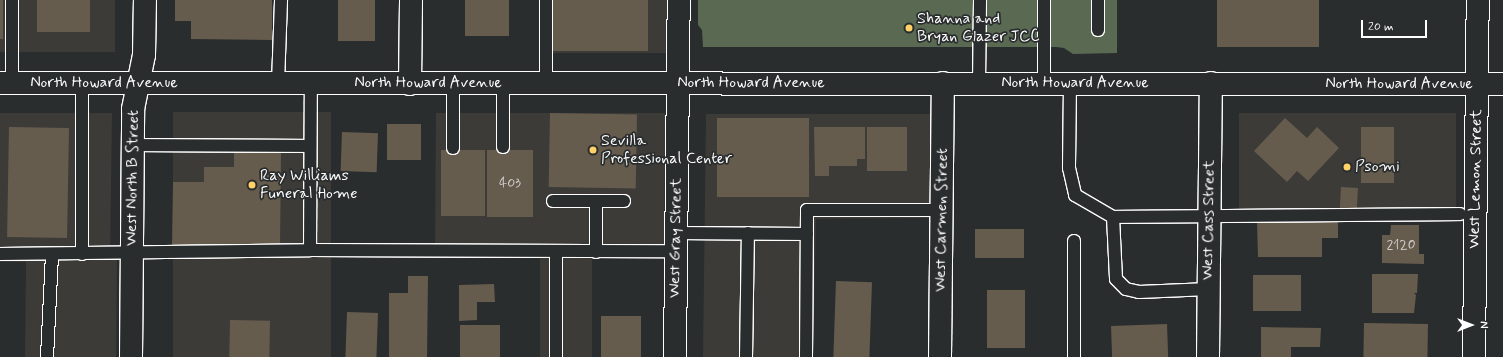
<!DOCTYPE html>
<style>
body{margin:0}
#map{position:relative;width:1503px;height:357px;overflow:hidden;background:#2a2d2e;font-family:Mynerve,sans-serif}
div>[style]{position:absolute}
.built>*{inset:0;background:#3c3b38;transform-origin:0 0}
.green>*{inset:0;background:#5a6952}
.building>*{inset:0;background:#665c4e;transform-origin:0 0}
.roads{filter:drop-shadow(1px 0 #fff) drop-shadow(-1px 0 #fff) drop-shadow(0 1px #fff) drop-shadow(0 -1px #fff)}
.service>*{height:12px;margin:-6px;padding:0 6px;transform-origin:6px;border-radius:6px;background:#2a2d2e}
.minor>*{height:22px;margin:-11px;padding:0 11px;transform-origin:11px;border-radius:11px;background:#2a2d2e}
.tertiary>*{height:22px;margin:-11px;padding:0 11px;transform-origin:11px;border-radius:11px;background:#2a2d2e}
.secondary>*{height:22px;margin:-11px;padding:0 11px;transform-origin:11px;border-radius:11px;background:#2a2d2e}
.dots>*{width:11px;height:11px;translate:-50% -50%;box-sizing:border-box;border:2px solid #2a2d2e;border-radius:50%}
span{translate:-50% -50%;white-space:nowrap;text-align:center;line-height:1.15;-webkit-text-stroke:3.5px #2a2d2e;paint-order:stroke}
.number-label{font-size:14px;color:#d9d6d3}
.number-label span{-webkit-text-stroke-width:0}
.poi-label{font-size:16px;color:#fff}
.left{translate:0 -50%;text-align:left}
.street-label{font-size:16px;color:#fff}
.north{position:absolute;left:1451px;top:305px;width:40px;height:40px;-webkit-text-stroke:3px #2a2d2e;paint-order:stroke;rotate:90deg;font-size:11px;font-weight:700;line-height:16px;text-align:center;color:#fff}
.north::after{content:'';display:block;margin:auto;width:14px;height:18px;background:#fff;clip-path:polygon(50% 0,100% 100%,50% 72%,0 100%)}
.scale{position:absolute;left:1361px;top:20px;width:66px;height:18px;box-sizing:border-box;border:2px solid #fff;border-top:0;padding-left:5px;font-size:12px;line-height:14px;white-space:nowrap;color:#fff;-webkit-text-stroke:3px #2a2d2e;paint-order:stroke}
</style>
<div id="map">
<div class="built">
<div style="left:0;top:0;width:115px;height:52px"></div>
<div style="left:541px;top:0;width:126px;height:53px"></div>
<div style="left:173px;top:112px;width:158px;height:245px"></div>
<div style="clip-path:polygon(0 113px,112px 113px,110px 260px,117px 260px,116px 357px,25px 357px,26px 262px,0 262px)"></div>
<div style="clip-path:polygon(436px 113px,665px 113px,664px 259px,592px 259px,592px 357px,540px 357px,540px 255px,435px 254px)"></div>
<div style="left:1239px;top:113px;width:217px;height:107px"></div>
<div style="clip-path:polygon(706px 114px,930px 114px,933px 218px,816px 219px,813px 357px,703px 357px)"></div>
</div>
<div class="green">
<div style="clip-path:polygon(698px 0,1117px 0,1117px 53px,1073px 54px,1064px 48px,1056px 47px,703px 47px,702px 30px,698px 25px)"></div>
</div>
<div class="building">
<div style="left:0;top:0;width:3px;height:39px"></div>
<div style="left:37px;top:0;width:53px;height:32px"></div>
<div style="clip-path:polygon(175px 0,272px 0,272px 40px,191px 39px,191px 21px,175px 21px)"></div>
<div style="left:338px;top:0;width:37px;height:41px"></div>
<div style="left:465px;top:0;width:44px;height:36px"></div>
<div style="left:552px;top:0;width:96px;height:51px"></div>
<div style="left:1217px;top:0;width:102px;height:47px"></div>
<div style="left:550px;top:113px;width:87px;height:74px;rotate:1deg"></div>
<div style="left:717px;top:118px;width:92px;height:79px"></div>
<div style="clip-path:polygon(1285px 118px,1307px 138px,1317px 127px,1339px 148px,1308px 181px,1297px 171px,1287px 182px,1254px 151px)"></div>
<div style="left:387px;top:124px;width:34px;height:36px"></div>
<div style="left:9px;top:127px;width:60px;height:110px;rotate:1deg"></div>
<div style="clip-path:polygon(814px 127px,865px 127px,865px 159px,857px 159px,857px 166px,829px 166px,829px 176px,815px 176px)"></div>
<div style="left:867px;top:127px;width:40px;height:44px"></div>
<div style="left:1361px;top:127px;width:33px;height:56px"></div>
<div style="left:342px;top:132px;width:36px;height:39px;rotate:2deg"></div>
<div style="left:441px;top:150px;width:44px;height:66px"></div>
<div style="left:487px;top:150px;width:46px;height:67px"></div>
<div style="clip-path:polygon(234px 152px,281px 152px,280px 245px,172px 245px,173px 182px,204px 182px,204px 167px,234px 167px)"></div>
<div style="left:1341px;top:187px;width:17px;height:23px;rotate:3deg"></div>
<div style="clip-path:polygon(1338px 220px,1338px 238px,1322px 238px,1322px 257px,1258px 257px,1257px 221px)"></div>
<div style="clip-path:polygon(1391px 225px,1419px 225px,1419px 254px,1424px 254px,1424px 264px,1382px 263px,1382px 235px,1390px 235px)"></div>
<div style="left:975px;top:229px;width:49px;height:29px"></div>
<div style="clip-path:polygon(1372px 274px,1418px 274px,1417px 293px,1414px 293px,1416px 295px,1414px 313px,1372px 313px)"></div>
<div style="left:1253px;top:275px;width:48px;height:36px"></div>
<div style="clip-path:polygon(408px 276px,428px 276px,427px 357px,389px 357px,389px 293px,408px 293px)"></div>
<div style="left:836px;top:281px;width:36px;height:76px;rotate:2deg"></div>
<div style="clip-path:polygon(494px 284px,495px 302px,477px 302px,477px 320px,459px 321px,459px 285px)"></div>
<div style="left:987px;top:290px;width:38px;height:58px"></div>
<div style="left:347px;top:312px;width:31px;height:45px;rotate:2deg"></div>
<div style="left:601px;top:316px;width:40px;height:41px"></div>
<div style="left:230px;top:320px;width:40px;height:37px;rotate:1deg"></div>
<div style="left:1364px;top:323px;width:64px;height:34px;rotate:1deg"></div>
<div style="left:1167px;top:324px;width:33px;height:56px;rotate:88deg"></div>
<div style="left:460px;top:325px;width:40px;height:32px"></div>
<div style="clip-path:polygon(1261px 327px,1321px 328px,1320px 347px,1291px 347px,1291px 357px,1261px 357px)"></div>
</div>
<div class="roads">
<div class="service">
<div style="left:12px;top:0;width:83px;rotate:90deg"></div>
<div style="left:1044px;top:0;width:84px;rotate:90deg"></div>
<div style="left:1098px;top:0;width:30px;rotate:90deg"></div>
<div style="left:82px;top:83px;width:171px;rotate:90deg"></div>
<div style="left:278px;top:83px;width:83px;rotate:-87.9deg"></div>
<div style="left:453px;top:83px;width:65px;rotate:90deg"></div>
<div style="left:546px;top:83px;width:83px;rotate:-90deg"></div>
<div style="left:979px;top:83px;width:83px;rotate:-89.3deg"></div>
<div style="left:1070px;top:84px;width:84px;rotate:90.7deg"></div>
<div style="left:1069px;top:168px;width:28px;rotate:77deg"></div>
<div style="left:1075px;top:195px;width:44px;rotate:30.1deg"></div>
<div style="left:1113px;top:217px;width:347px;rotate:-0.5deg"></div>
<div style="left:133px;top:145px;width:177px;rotate:0.3deg"></div>
<div style="left:503px;top:147px;width:64px;rotate:-90deg"></div>
<div style="left:553px;top:201px;width:71px"></div>
<div style="left:1113px;top:217px;width:62px;rotate:87.2deg"></div>
<div style="left:1116px;top:279px;width:14px;rotate:45deg"></div>
<div style="left:1126px;top:289px;width:13px;rotate:13deg"></div>
<div style="left:1139px;top:292px;width:70px;rotate:-2.5deg"></div>
<div style="left:676px;top:233px;width:131px;rotate:0.4deg"></div>
<div style="left:310px;top:250px;width:167px;rotate:-89.7deg"></div>
<div style="left:556px;top:252px;width:105px;rotate:90deg"></div>
<div style="left:596px;top:252px;width:51px;rotate:-90deg"></div>
<div style="left:0;top:254px;width:310px;rotate:-0.7deg"></div>
<div style="left:310px;top:250px;width:366px;rotate:0.2deg"></div>
<div style="left:47px;top:357px;width:103px;rotate:-87.2deg"></div>
<div style="left:746px;top:357px;width:124px;rotate:-89.1deg"></div>
<div style="left:806px;top:357px;width:147px;rotate:-89.6deg"></div>
<div style="left:807px;top:210px;width:135px"></div>
<div style="left:1074px;top:357px;width:116px;rotate:-90deg"></div>
</div>
<div class="minor">
<div style="left:410px;top:84px;width:84px;rotate:-89.3deg"></div>
<div style="left:131px;top:357px;width:248px;rotate:-89.5deg"></div>
<div style="left:133px;top:109px;width:55px;rotate:-78.5deg"></div>
<div style="left:144px;top:55px;width:55px;rotate:-89deg"></div>
<div style="left:675px;top:357px;width:357px;rotate:-89.4deg"></div>
<div style="left:940px;top:357px;width:274px;rotate:-89.4deg"></div>
<div style="left:1474px;top:357px;width:357px;rotate:-89.4deg"></div>
</div>
<div class="tertiary">
<div style="left:1208px;top:357px;width:274px;rotate:-89.4deg"></div>
</div>
<div class="secondary">
<div style="left:0;top:83px;width:1503px;rotate:0.04deg"></div>
</div>
</div>
<div class="dots">
<div style="left:909px;top:28px;background:#ffd166"></div>
<div style="left:593px;top:150px;background:#ffd166"></div>
<div style="left:1347px;top:167px;background:#ffd166"></div>
<div style="left:252px;top:185px;background:#ffd166"></div>
</div>
<div class="number-label">
<span style="left:510px;top:183px">403</span>
<span style="left:1401px;top:245px">2120</span>
</div>
<div class="poi-label">
<span class="left" style="left:917px;top:28px">Shanna and<br>Bryan Glazer JCC</span>
<span class="left" style="left:601px;top:150px">Sevilla<br>Professional Center</span>
<span class="left" style="left:1355px;top:167px">Psomi</span>
<span class="left" style="left:260px;top:185px">Ray Williams<br>Funeral Home</span>
</div>
<div class="street-label">
<span style="left:104px;top:83px">North Howard Avenue</span>
<span style="left:428px;top:83px">North Howard Avenue</span>
<span style="left:751px;top:83px">North Howard Avenue</span>
<span style="left:1075px;top:83px">North Howard Avenue</span>
<span style="left:1399px;top:84px">North Howard Avenue</span>
<span style="left:133px;top:178px;rotate:-89deg">West North B Street</span>
<span style="left:1476px;top:179px;rotate:-89deg">West Lemon Street</span>
<span style="left:942px;top:220px;rotate:-89deg">West Carmen Street</span>
<span style="left:1209px;top:220px;rotate:-89deg">West Cass Street</span>
<span style="left:676px;top:238px;rotate:-89deg">West Gray Street</span>
</div>
<div class="north">N</div>
<div class="scale">20 m</div>
</div>
